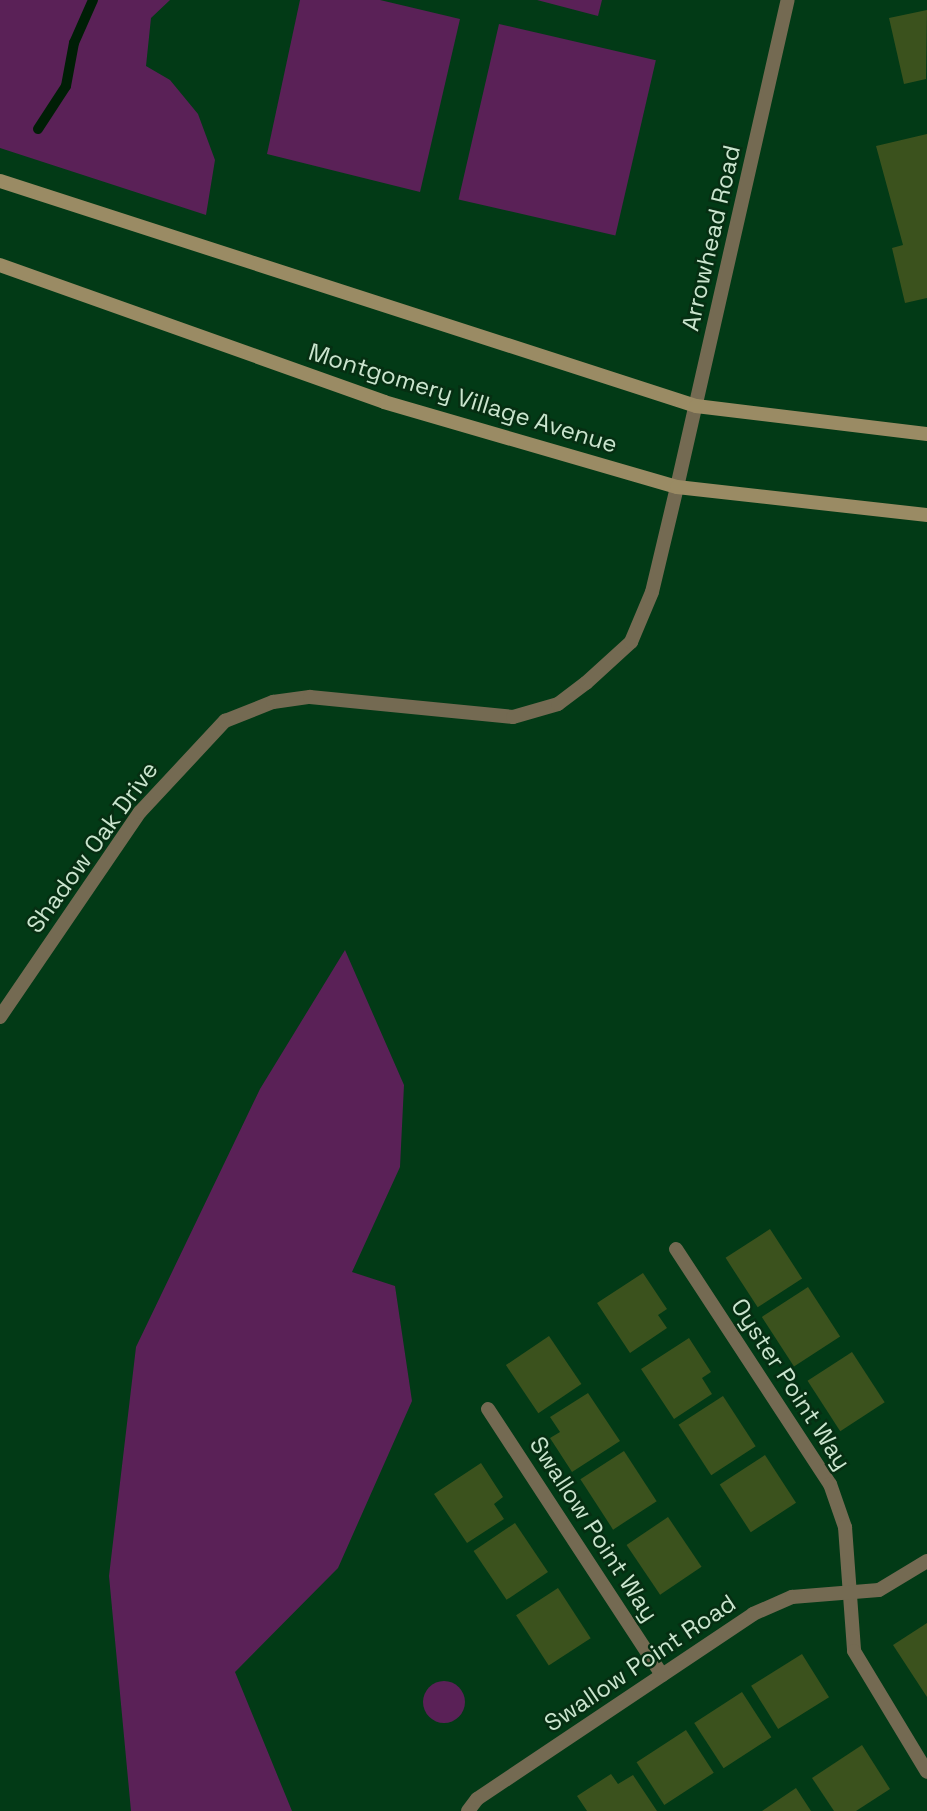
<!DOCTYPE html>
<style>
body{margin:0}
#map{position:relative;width:927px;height:1811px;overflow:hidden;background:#023a16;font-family:"Space Grotesk",sans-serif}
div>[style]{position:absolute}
.green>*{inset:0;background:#5a2157;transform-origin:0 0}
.round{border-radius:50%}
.stream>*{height:10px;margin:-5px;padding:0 5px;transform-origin:5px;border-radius:5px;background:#001e06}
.building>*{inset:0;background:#3b521d;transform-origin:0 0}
.minor>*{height:14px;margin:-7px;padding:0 7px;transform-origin:7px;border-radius:7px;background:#746a52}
.tertiary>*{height:14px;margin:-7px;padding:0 7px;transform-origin:7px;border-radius:7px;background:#746a52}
.secondary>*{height:14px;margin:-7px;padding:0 7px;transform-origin:7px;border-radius:7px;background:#9a8b64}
span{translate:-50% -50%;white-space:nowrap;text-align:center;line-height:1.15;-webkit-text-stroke:5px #062e12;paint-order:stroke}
.street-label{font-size:24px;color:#cae5ce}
</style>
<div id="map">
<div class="green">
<div style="clip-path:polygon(0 0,170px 0,151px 18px,146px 66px,170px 80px,198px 114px,215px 160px,206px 215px,0 148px)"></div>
<div style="clip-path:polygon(300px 0,380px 0,460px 19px,420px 192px,267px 154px)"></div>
<div style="clip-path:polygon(537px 0,602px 0,598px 16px)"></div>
<div style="left:499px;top:24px;width:161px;height:180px;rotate:13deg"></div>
<div style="clip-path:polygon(345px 950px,404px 1085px,400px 1167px,352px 1272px,395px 1286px,412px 1401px,338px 1568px,235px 1672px,292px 1811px,131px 1811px,109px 1576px,136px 1347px,260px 1089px)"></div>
<div class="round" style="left:423px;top:1681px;width:42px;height:42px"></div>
</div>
<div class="stream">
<div style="left:38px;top:129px;width:51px;rotate:-56.9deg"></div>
<div style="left:66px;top:86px;width:44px;rotate:-79.5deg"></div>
<div style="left:74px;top:43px;width:47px;rotate:-66.2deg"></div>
</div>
<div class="building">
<div style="clip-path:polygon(927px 10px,926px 79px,904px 84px,889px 18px)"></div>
<div style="clip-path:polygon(927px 134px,927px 298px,905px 303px,892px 248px,903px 245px,876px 146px)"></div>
<div style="left:770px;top:1229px;width:59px;height:53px;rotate:57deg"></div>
<div style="clip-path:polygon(643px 1273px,667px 1309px,658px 1315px,667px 1328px,630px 1353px,597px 1303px)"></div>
<div style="left:808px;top:1287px;width:59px;height:55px;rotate:57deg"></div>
<div style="left:549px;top:1336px;width:58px;height:52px;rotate:56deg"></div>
<div style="clip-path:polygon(689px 1338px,711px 1372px,702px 1378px,712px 1394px,674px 1419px,641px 1369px)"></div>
<div style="left:852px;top:1352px;width:60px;height:53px;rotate:57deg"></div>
<div style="clip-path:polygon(588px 1393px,620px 1441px,572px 1472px,550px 1438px,560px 1432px,550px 1417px)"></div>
<div style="left:723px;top:1396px;width:60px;height:53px;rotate:57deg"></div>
<div style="left:624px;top:1451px;width:60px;height:52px;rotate:57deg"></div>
<div style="left:765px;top:1455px;width:57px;height:54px;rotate:57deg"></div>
<div style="clip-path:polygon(481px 1463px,503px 1497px,494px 1504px,504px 1519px,467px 1543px,434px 1494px)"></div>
<div style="left:668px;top:1517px;width:60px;height:50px;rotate:56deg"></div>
<div style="left:515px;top:1523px;width:59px;height:50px;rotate:56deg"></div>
<div style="left:558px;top:1588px;width:60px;height:50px;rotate:57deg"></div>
<div style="clip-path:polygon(927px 1623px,927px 1697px,893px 1645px)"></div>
<div style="left:802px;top:1654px;width:51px;height:60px;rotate:58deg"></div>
<div style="left:742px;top:1692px;width:54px;height:57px;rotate:57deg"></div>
<div style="left:686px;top:1730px;width:51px;height:59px;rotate:57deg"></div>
<div style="clip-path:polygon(862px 1745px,890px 1789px,856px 1811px,834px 1811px,812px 1778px)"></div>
<div style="clip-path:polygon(611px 1774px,618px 1784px,633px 1775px,657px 1811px,587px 1811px,577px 1796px)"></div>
<div style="clip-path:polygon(796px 1788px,811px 1811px,762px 1811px)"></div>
</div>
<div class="minor">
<div style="left:0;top:1017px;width:248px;rotate:-55.7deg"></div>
<div style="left:140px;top:812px;width:125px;rotate:-47deg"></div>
<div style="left:225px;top:721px;width:52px;rotate:-21.6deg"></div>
<div style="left:273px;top:702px;width:37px;rotate:-8deg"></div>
<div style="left:310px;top:697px;width:204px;rotate:5.6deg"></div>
<div style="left:513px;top:717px;width:47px;rotate:-16.1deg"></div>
<div style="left:558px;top:704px;width:35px;rotate:-37deg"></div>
<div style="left:586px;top:683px;width:61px;rotate:-42.3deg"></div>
<div style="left:631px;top:642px;width:54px;rotate:-67.2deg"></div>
<div style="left:652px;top:592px;width:108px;rotate:-76.6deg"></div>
<div style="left:676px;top:1249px;width:281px;rotate:56.8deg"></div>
<div style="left:830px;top:1484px;width:46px;rotate:70.8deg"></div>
<div style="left:845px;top:1527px;width:124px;rotate:85.8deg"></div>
<div style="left:854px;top:1651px;width:141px;rotate:58.9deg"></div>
<div style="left:488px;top:1409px;width:318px;rotate:56.8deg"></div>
<div style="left:468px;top:1811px;width:15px;rotate:-53deg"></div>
<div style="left:477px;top:1799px;width:332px;rotate:-33.8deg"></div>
<div style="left:753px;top:1614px;width:43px;rotate:-23.6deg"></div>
<div style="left:792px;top:1597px;width:87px;rotate:-4.6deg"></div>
<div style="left:879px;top:1590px;width:56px;rotate:-31.1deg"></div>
</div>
<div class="tertiary">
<div style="left:677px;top:487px;width:499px;rotate:-77.2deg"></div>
</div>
<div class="secondary">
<div style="left:0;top:181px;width:731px;rotate:17.91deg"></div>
<div style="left:696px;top:406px;width:233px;rotate:6.9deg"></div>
<div style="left:0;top:265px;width:408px;rotate:19.6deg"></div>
<div style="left:384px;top:402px;width:305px;rotate:16.2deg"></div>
<div style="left:677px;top:487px;width:252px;rotate:6.4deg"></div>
</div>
<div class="street-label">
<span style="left:711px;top:238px;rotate:-77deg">Arrowhead Road</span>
<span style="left:463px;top:398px;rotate:17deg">Montgomery Village Avenue</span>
<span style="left:92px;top:847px;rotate:-54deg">Shadow Oak Drive</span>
<span style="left:791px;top:1384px;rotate:57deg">Oyster Point Way</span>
<span style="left:594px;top:1529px;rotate:57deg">Swallow Point Way</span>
<span style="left:640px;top:1663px;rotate:-34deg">Swallow Point Road</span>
</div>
</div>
